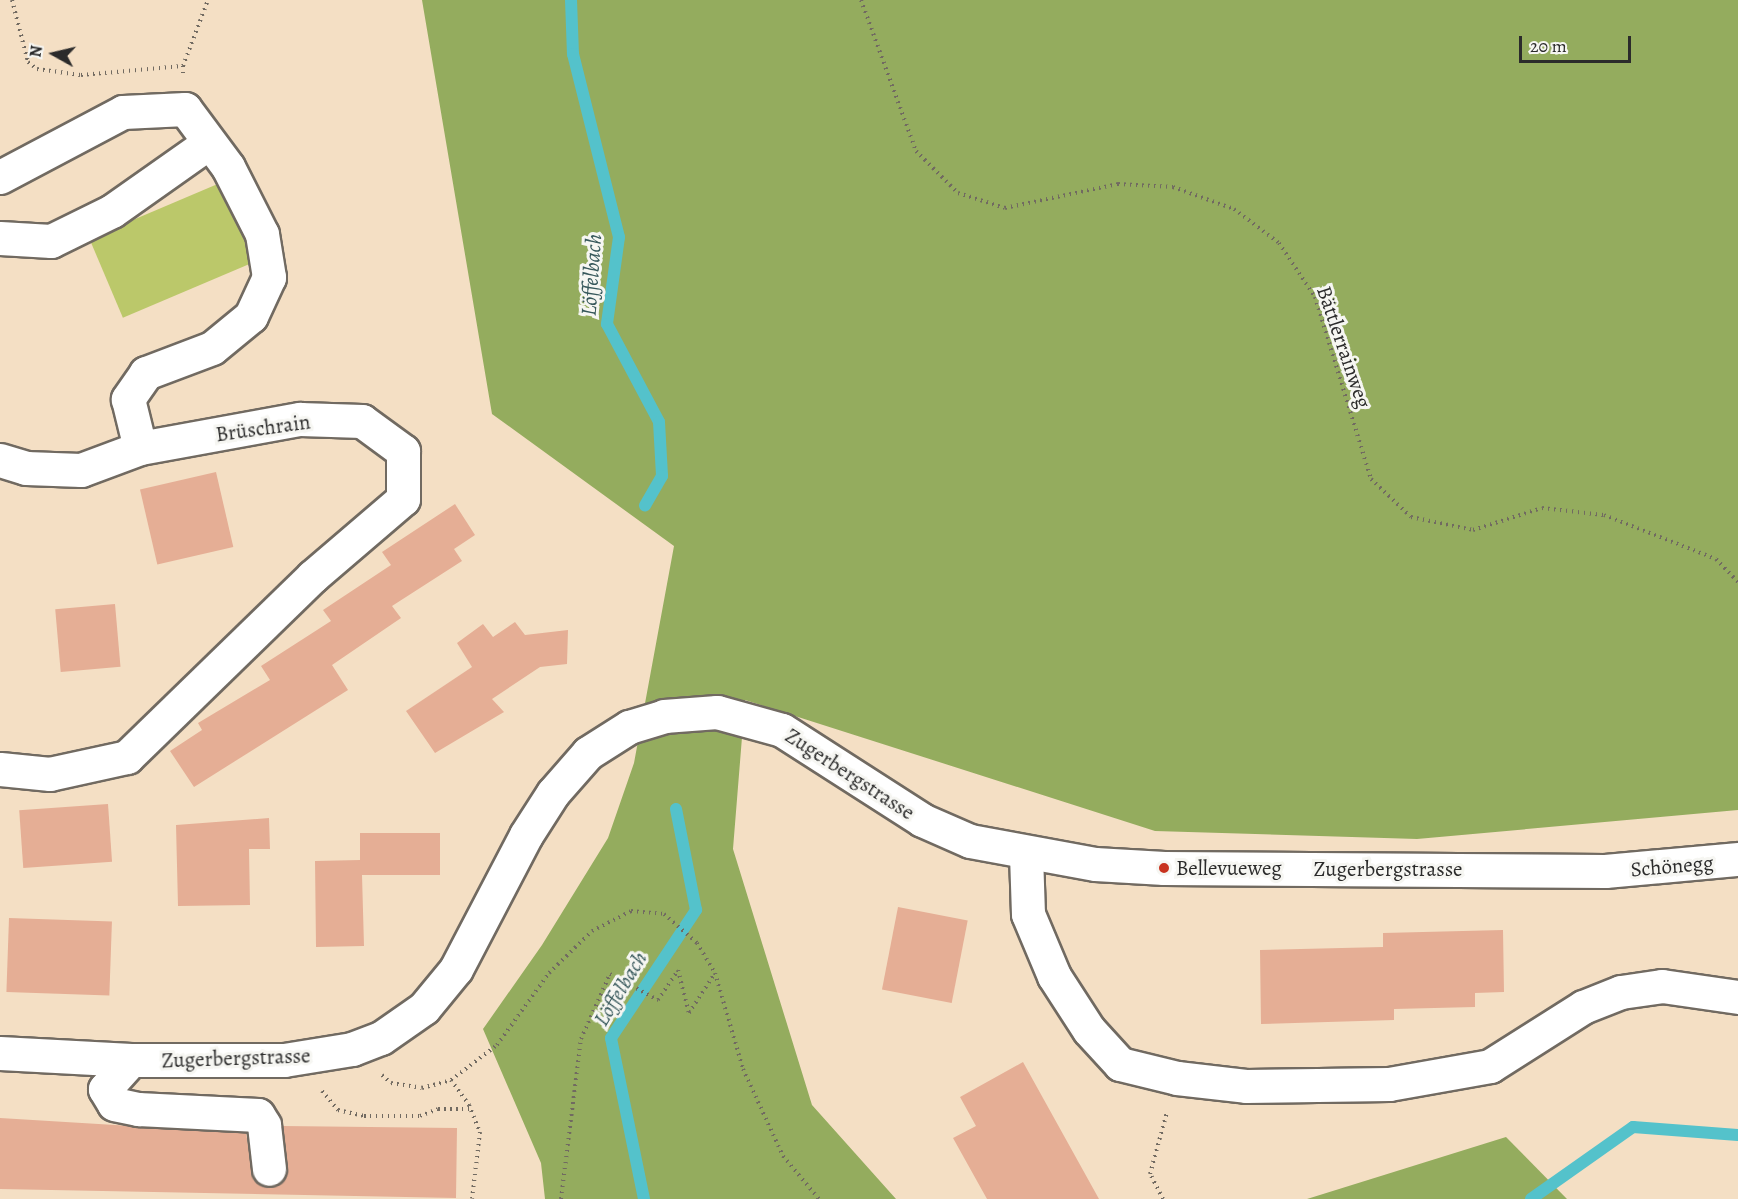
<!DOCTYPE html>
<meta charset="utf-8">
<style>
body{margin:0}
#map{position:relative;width:1738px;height:1199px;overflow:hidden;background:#f4dfc4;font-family:Alegreya,serif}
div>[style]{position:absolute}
.green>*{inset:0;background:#bbc86a;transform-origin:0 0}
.forest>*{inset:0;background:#94ac5e}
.stream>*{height:12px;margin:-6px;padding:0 6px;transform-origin:6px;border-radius:6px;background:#54c2cb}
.building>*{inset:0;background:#e5ae95;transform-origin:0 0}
.path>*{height:4px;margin-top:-2px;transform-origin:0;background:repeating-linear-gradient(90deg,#716a61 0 1.5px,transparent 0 6px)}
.roads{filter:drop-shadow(2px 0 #716a61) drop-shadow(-2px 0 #716a61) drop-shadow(0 2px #716a61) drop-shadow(0 -2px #716a61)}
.minor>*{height:33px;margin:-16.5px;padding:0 16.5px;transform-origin:16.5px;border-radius:16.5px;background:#fff}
.dots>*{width:16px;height:16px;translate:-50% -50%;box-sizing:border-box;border:3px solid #f6f6f2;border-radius:50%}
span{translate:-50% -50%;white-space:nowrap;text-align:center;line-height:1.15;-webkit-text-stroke:6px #f6f6f2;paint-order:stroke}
.street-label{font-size:21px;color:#2b2b2b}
.poi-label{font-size:21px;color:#2b2b2b}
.left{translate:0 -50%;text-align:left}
.water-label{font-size:22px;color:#37585b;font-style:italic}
.north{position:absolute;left:24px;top:24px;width:60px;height:60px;-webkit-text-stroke:4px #f6f6f2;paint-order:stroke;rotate:278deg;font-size:16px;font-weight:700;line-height:24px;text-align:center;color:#2b2b2b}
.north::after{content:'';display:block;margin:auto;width:21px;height:27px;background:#2b2b2b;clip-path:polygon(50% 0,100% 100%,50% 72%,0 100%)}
.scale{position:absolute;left:1519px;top:36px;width:112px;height:27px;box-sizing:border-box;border:3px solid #2b2b2b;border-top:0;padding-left:8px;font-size:18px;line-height:21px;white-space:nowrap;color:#2b2b2b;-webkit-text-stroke:4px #f6f6f2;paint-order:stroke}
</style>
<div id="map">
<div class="green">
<div style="left:220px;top:183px;width:86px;height:142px;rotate:67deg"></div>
</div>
<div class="forest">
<div style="clip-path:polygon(422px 0,1738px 0,1738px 810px,1417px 839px,1155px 831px,745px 700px,733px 849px,812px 1105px,896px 1199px,545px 1199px,541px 1163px,483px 1029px,542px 945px,608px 838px,634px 763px,674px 546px,492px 414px)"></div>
<div style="clip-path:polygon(1506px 1137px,1567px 1199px,1307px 1199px)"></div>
</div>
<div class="stream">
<div style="left:571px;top:0;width:54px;rotate:87.9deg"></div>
<div style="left:573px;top:54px;width:189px;rotate:75.9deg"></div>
<div style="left:619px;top:237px;width:88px;rotate:97.9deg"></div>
<div style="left:607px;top:324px;width:111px;rotate:62deg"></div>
<div style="left:659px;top:422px;width:54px;rotate:86.8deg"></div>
<div style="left:662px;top:476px;width:34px;rotate:120deg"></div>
<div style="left:644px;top:1199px;width:164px;rotate:-101.6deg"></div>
<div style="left:611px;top:1038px;width:154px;rotate:-56.4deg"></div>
<div style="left:696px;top:910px;width:103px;rotate:-101.2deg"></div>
<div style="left:1531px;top:1199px;width:125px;rotate:-35.2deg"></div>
<div style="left:1633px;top:1127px;width:105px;rotate:4.4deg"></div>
</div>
<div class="building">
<div style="left:216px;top:472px;width:77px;height:78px;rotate:77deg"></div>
<div style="clip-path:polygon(455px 504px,475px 535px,454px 549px,462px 561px,392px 606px,401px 618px,332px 665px,348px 690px,194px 787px,170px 751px,202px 730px,198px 723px,270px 680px,261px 666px,331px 621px,323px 610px,391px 565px,382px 552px)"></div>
<div style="left:115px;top:604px;width:63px;height:60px;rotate:85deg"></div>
<div style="clip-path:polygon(515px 622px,525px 635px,568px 630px,567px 664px,540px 667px,492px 699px,504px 712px,435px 753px,406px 711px,472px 667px,457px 643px,483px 624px,493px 637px)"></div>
<div style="left:108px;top:804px;width:58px;height:89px;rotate:86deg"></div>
<div style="clip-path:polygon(269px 818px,270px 849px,249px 849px,250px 905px,178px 906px,176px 825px)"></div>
<div style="clip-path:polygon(360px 833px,440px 833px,440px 875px,362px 875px,364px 946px,316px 947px,315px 861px,360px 860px)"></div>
<div style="left:898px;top:907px;width:71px;height:84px;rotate:11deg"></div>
<div style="left:9px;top:918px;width:103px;height:74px;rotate:2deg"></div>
<div style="clip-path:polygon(1503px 930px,1504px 992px,1475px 993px,1475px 1007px,1394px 1009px,1394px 1020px,1261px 1024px,1260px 950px,1383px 947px,1383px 933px)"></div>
<div style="clip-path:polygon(1023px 1062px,1099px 1199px,987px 1199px,953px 1138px,976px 1126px,960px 1097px)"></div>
<div style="clip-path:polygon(0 1118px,246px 1133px,254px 1180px,271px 1188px,286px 1176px,283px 1126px,457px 1128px,456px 1198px,0 1189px)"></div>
</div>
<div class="path">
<div style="left:12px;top:0;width:64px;rotate:75.5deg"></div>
<div style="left:28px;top:62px;width:11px;rotate:38deg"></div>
<div style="left:37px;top:69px;width:44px;rotate:7.8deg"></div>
<div style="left:81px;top:75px;width:102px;rotate:-5deg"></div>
<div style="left:183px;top:66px;width:9px;rotate:90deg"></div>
<div style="left:861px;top:0;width:161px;rotate:70deg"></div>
<div style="left:916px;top:151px;width:59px;rotate:45deg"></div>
<div style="left:958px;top:193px;width:49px;rotate:17.7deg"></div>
<div style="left:1005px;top:208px;width:116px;rotate:-12deg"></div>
<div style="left:1118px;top:184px;width:55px;rotate:3.1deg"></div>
<div style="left:1173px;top:187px;width:65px;rotate:19.8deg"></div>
<div style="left:1234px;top:209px;width:56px;rotate:37.1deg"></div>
<div style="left:1279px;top:243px;width:65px;rotate:56.3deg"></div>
<div style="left:1315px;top:297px;width:190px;rotate:72.9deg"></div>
<div style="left:1371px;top:479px;width:55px;rotate:43.5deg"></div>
<div style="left:1411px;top:517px;width:63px;rotate:11.8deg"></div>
<div style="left:1473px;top:530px;width:72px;rotate:-17.7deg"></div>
<div style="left:1542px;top:508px;width:62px;rotate:6.4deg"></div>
<div style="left:1604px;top:515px;width:120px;rotate:21.4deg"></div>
<div style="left:1716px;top:559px;width:32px;rotate:46deg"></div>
<div style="left:183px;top:66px;width:71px;rotate:-69.3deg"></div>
<div style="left:382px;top:1075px;width:12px;rotate:42deg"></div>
<div style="left:391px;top:1083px;width:31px;rotate:9deg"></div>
<div style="left:422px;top:1088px;width:30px;rotate:-15deg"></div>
<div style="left:451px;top:1080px;width:58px;rotate:-37.3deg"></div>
<div style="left:497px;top:1045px;width:89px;rotate:-54.2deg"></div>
<div style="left:549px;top:973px;width:60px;rotate:-44.3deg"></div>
<div style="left:592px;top:931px;width:44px;rotate:-27.1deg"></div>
<div style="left:631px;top:911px;width:33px;rotate:5deg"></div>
<div style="left:664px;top:914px;width:44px;rotate:41.3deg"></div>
<div style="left:697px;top:943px;width:35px;rotate:59deg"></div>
<div style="left:715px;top:973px;width:100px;rotate:73.7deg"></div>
<div style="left:743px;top:1069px;width:96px;rotate:65.3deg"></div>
<div style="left:783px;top:1156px;width:56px;rotate:50.1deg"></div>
<div style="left:451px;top:1080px;width:31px;rotate:54deg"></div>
<div style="left:469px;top:1105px;width:29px;rotate:68deg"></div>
<div style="left:480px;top:1132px;width:67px;rotate:96.8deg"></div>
<div style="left:322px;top:1091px;width:25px;rotate:50deg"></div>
<div style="left:338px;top:1110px;width:27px;rotate:13deg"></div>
<div style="left:364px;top:1116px;width:56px"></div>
<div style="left:420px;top:1116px;width:19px;rotate:-21deg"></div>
<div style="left:438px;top:1109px;width:33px"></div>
<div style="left:561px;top:1199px;width:161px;rotate:-82.9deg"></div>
<div style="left:581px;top:1039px;width:71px;rotate:-66deg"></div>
<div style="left:610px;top:974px;width:55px;rotate:28.4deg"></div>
<div style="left:658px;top:1000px;width:36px;rotate:-56deg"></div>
<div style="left:678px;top:970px;width:44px;rotate:75.7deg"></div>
<div style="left:689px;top:1013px;width:48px;rotate:-57deg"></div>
<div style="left:1163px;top:1199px;width:28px;rotate:-117deg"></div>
<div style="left:1150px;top:1174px;width:64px;rotate:-74.7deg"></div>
</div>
<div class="roads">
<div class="minor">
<div style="left:0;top:177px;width:139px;rotate:-27.9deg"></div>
<div style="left:123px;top:112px;width:62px;rotate:-2.8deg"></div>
<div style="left:185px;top:109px;width:72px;rotate:53.4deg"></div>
<div style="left:228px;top:167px;width:75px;rotate:63.1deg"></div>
<div style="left:262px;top:234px;width:44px;rotate:80.8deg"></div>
<div style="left:269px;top:277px;width:43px;rotate:114.8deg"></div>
<div style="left:251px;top:316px;width:50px;rotate:140.6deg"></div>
<div style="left:212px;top:348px;width:71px;rotate:159.3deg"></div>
<div style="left:146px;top:373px;width:32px;rotate:125deg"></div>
<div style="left:128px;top:399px;width:50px;rotate:76.2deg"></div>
<div style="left:140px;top:448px;width:163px;rotate:-10.3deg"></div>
<div style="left:300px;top:419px;width:62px;rotate:1.8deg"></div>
<div style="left:362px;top:421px;width:51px;rotate:36.2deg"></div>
<div style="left:403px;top:451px;width:48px;rotate:90deg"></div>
<div style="left:403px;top:499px;width:120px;rotate:139.4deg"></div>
<div style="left:312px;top:577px;width:258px;rotate:135.8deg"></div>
<div style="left:127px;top:757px;width:79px;rotate:167.6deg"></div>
<div style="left:50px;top:774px;width:50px;rotate:-174.3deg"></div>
<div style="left:0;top:238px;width:51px;rotate:3.4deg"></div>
<div style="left:51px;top:241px;width:68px;rotate:-26.2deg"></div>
<div style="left:112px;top:211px;width:116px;rotate:-35.2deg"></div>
<div style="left:0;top:460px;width:27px;rotate:17deg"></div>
<div style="left:26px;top:468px;width:55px;rotate:2.1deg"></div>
<div style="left:81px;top:470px;width:63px;rotate:-20.4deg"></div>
<div style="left:1026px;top:854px;width:60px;rotate:88.1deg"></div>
<div style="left:1028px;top:914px;width:67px;rotate:67.2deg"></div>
<div style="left:1054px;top:976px;width:64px;rotate:57.1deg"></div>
<div style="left:1089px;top:1030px;width:46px;rotate:47.6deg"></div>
<div style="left:1120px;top:1064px;width:59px;rotate:13.8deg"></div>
<div style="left:1177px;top:1078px;width:69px;rotate:6.6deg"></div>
<div style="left:1246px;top:1086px;width:143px;rotate:-0.8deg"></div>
<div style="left:1389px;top:1084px;width:103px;rotate:-10.1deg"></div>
<div style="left:1490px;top:1066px;width:110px;rotate:-32.4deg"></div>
<div style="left:1583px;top:1007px;width:41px;rotate:-21.5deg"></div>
<div style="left:1621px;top:992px;width:41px;rotate:-8.3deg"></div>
<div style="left:1662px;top:986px;width:77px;rotate:8.2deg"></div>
<div style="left:0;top:1053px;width:131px;rotate:3.1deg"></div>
<div style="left:131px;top:1060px;width:153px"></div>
<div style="left:284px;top:1060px;width:69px;rotate:-9.2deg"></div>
<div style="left:352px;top:1049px;width:31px;rotate:-21deg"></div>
<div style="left:381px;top:1038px;width:52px;rotate:-34.9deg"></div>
<div style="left:424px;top:1008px;width:50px;rotate:-50.6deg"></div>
<div style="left:456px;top:969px;width:151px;rotate:-62.4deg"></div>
<div style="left:526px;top:835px;width:50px;rotate:-57.3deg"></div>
<div style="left:553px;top:793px;width:53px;rotate:-48.8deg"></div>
<div style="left:588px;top:753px;width:49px;rotate:-32.4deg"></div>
<div style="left:629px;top:727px;width:37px;rotate:-17deg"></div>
<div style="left:664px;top:716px;width:53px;rotate:-4.3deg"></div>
<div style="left:717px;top:712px;width:67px;rotate:15.5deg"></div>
<div style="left:782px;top:730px;width:166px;rotate:32.7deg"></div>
<div style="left:922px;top:820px;width:52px;rotate:23.6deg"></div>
<div style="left:970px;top:841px;width:127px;rotate:10.4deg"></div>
<div style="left:1095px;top:864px;width:69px;rotate:3.3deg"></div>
<div style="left:1164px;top:868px;width:441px;rotate:0.4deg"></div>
<div style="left:1605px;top:871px;width:134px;rotate:-5.2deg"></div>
<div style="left:131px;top:1060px;width:39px;rotate:132deg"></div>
<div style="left:105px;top:1089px;width:17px;rotate:59deg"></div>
<div style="left:114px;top:1104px;width:25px;rotate:12deg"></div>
<div style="left:138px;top:1109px;width:120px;rotate:2.9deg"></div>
<div style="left:258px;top:1115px;width:12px;rotate:59deg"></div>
<div style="left:264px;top:1125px;width:44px;rotate:83.5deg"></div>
</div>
</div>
<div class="dots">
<div style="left:1164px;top:868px;background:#c8321e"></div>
</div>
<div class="street-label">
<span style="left:1344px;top:347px;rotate:71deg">Bättlerrainweg</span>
<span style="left:263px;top:428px;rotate:-8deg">Brüschrain</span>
<span style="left:850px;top:774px;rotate:33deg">Zugerbergstrasse</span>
<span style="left:1672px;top:866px;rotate:-5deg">Schönegg</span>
<span style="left:1388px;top:869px">Zugerbergstrasse</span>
<span style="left:236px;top:1058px;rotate:-2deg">Zugerbergstrasse</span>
</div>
<div class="poi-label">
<span class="left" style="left:1176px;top:868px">Bellevueweg</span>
</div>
<div class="water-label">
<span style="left:592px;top:275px;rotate:-86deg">Löffelbach</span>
<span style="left:621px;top:989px;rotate:-59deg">Löffelbach</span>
</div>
<div class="north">N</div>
<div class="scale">20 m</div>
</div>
